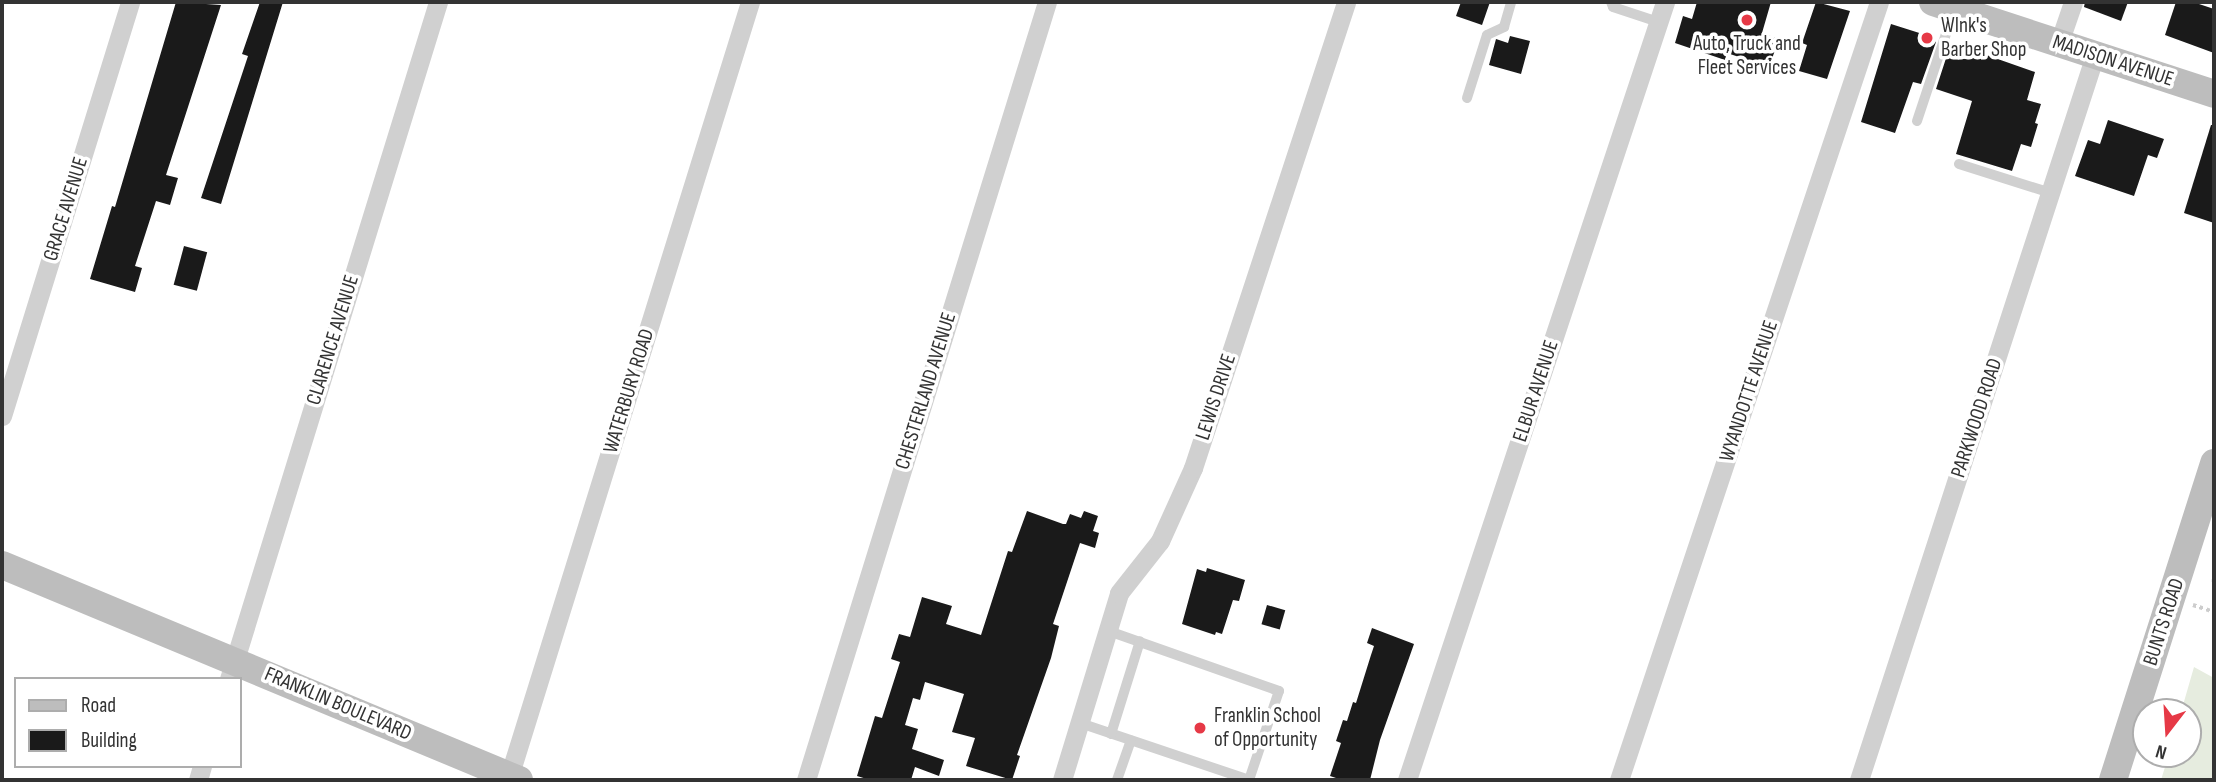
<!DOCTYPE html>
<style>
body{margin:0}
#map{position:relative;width:2216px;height:782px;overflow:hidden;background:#fff;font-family:"Sofia Sans Condensed",sans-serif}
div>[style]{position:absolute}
.green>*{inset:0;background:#e6ecdf}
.building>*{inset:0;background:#1a1a1a;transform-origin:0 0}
.path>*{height:3.5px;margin-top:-1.75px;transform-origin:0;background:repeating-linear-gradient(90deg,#cdcdcd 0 3.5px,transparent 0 7px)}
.lane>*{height:10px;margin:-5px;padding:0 5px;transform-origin:5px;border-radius:5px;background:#d0d0d0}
.street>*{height:19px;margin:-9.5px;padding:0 9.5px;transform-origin:9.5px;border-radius:9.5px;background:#d0d0d0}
.secondary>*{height:28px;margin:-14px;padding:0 14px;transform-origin:14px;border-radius:14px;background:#bdbdbd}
.dots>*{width:19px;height:19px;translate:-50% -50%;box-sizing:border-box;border:4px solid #fff;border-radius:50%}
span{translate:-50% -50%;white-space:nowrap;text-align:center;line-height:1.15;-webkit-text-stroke:7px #fff;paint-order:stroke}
.poi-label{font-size:21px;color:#333}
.left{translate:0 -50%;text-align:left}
.street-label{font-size:21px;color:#333}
.frame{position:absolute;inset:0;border:4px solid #333;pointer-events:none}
.legend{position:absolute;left:14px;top:677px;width:228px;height:91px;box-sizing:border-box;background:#fff;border:2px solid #adadad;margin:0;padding:9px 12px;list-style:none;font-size:21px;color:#333}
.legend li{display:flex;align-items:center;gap:14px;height:35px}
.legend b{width:35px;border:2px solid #adadad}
.north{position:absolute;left:2132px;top:698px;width:70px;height:70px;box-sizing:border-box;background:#fff;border:2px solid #adadad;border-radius:50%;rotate:197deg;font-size:19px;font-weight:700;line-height:28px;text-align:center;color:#333}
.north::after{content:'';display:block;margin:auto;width:24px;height:32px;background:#e63946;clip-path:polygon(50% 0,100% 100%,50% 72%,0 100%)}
</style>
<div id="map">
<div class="green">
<div style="clip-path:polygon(2194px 667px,2214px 678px,2214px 780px,2161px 780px,2169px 754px,2188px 754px,2188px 712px,2181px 712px)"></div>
</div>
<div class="building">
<div style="clip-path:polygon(176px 2px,221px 5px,166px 175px,178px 178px,170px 205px,156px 201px,135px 266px,142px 268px,135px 292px,90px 279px,112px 206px,115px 207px)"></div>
<div style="clip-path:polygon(260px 2px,283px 2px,221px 204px,201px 198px,248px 56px,242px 54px)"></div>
<div style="clip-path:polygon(1461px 2px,1490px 2px,1482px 25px,1456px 16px)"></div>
<div style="clip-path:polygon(1697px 2px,1771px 2px,1762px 33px,1779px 39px,1769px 67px,1727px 53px,1725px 60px,1675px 43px,1683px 16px,1692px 19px)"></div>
<div style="clip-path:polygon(1816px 2px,1850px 11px,1827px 79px,1799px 71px,1807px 45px,1802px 43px)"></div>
<div style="clip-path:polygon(2085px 2px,2128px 2px,2121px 21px,2084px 7px)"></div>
<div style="clip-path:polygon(2176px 2px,2193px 2px,2214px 9px,2214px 53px,2165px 35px)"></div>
<div style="clip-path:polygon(1891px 24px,1932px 37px,1936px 42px,1921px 84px,1913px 82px,1895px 133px,1861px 122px)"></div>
<div style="clip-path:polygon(1510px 36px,1530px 41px,1521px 74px,1489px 65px,1496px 39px,1508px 43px)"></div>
<div style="clip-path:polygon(1950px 46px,1974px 54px,1975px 51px,2035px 72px,2027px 100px,2041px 104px,2035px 123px,2038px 124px,2031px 147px,2021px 144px,2012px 171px,1956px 154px,1972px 101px,1936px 89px)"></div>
<div style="clip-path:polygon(2108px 120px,2164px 139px,2157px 158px,2148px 155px,2134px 196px,2075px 176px,2088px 140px,2100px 144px)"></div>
<div style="clip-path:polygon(2211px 125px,2214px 125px,2214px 223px,2184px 213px)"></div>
<div style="left:184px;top:246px;width:24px;height:40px;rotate:15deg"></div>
<div style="clip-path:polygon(1027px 511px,1063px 524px,1066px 524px,1070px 514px,1081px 518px,1084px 511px,1098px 516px,1093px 531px,1099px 533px,1095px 548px,1080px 543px,1053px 624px,1059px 626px,1051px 658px,1017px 755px,1020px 756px,1012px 780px,966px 766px,975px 738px,952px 732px,964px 694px,925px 682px,920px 700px,913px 698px,905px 725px,918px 729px,912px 749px,944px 760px,939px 776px,915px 767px,911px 780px,870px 780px,857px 776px,875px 716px,882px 718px,900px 662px,891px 659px,899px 634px,910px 637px,922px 597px,952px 606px,946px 624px,981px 635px,1008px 551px,1012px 552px)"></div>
<div style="clip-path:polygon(1207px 568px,1245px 580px,1239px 601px,1233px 600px,1222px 634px,1216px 632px,1215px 635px,1182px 624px,1197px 569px,1206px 572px)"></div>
<div style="left:1267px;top:605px;width:19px;height:20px;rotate:16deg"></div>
<div style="clip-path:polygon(1372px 628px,1414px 644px,1380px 740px,1370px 780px,1342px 780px,1330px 776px,1341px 743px,1336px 741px,1343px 720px,1347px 721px,1353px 702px,1356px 703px,1371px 655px,1374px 646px,1367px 643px)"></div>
</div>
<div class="path">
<div style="left:2214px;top:579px;width:7px;rotate:90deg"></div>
<div style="left:2193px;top:605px;width:22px;rotate:18deg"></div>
</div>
<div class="lane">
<div style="left:1611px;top:2px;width:5px;rotate:68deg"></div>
<div style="left:1613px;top:7px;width:47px;rotate:18.4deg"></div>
<div style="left:1467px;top:98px;width:66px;rotate:-72.4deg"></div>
<div style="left:1487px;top:35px;width:19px;rotate:-25deg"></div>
<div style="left:1504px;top:27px;width:26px;rotate:-74deg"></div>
<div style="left:1917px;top:121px;width:114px;rotate:-71.6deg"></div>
<div style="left:1959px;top:164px;width:96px;rotate:17.5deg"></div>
<div style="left:1080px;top:723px;width:178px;rotate:18.6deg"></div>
<div style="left:1249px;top:780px;width:94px;rotate:-71.4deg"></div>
<div style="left:1279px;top:691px;width:180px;rotate:-160.6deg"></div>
<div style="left:1111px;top:734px;width:97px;rotate:-72.7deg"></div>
<div style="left:1117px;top:780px;width:42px;rotate:-70.7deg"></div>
</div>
<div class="street">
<div style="left:2059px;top:43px;width:43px;rotate:-71.1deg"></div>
<div style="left:2px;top:416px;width:433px;rotate:-72.8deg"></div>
<div style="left:229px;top:679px;width:709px;rotate:-72.84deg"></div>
<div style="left:198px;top:780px;width:15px;rotate:-74deg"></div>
<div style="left:508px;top:780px;width:815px;rotate:-72.72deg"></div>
<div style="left:806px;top:780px;width:814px;rotate:-72.79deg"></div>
<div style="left:1062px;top:780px;width:195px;rotate:-73deg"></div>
<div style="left:1119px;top:593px;width:66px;rotate:-51.7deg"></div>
<div style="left:1160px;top:541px;width:80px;rotate:-65.7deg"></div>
<div style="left:1193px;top:468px;width:490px;rotate:-71.8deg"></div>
<div style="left:1407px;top:780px;width:820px;rotate:-71.65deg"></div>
<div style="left:1619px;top:780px;width:820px;rotate:-71.52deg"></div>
<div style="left:1859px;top:780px;width:762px;rotate:-71.97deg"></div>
</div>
<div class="secondary">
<div style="left:1933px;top:2px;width:296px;rotate:18.1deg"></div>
<div style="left:2px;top:565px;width:560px;rotate:22.58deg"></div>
<div style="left:2113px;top:780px;width:333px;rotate:-72.3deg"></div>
</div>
<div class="dots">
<div style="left:1747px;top:20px;background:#e63946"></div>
<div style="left:1927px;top:38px;background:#e63946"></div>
<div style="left:1200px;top:728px;background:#e63946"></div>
</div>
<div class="poi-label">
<span class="left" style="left:1941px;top:38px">WInk's<br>Barber Shop</span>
<span style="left:1747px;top:56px">Auto, Truck and<br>Fleet Services</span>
<span class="left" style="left:1214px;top:728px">Franklin School<br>of Opportunity</span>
</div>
<div class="street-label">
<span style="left:2113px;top:61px;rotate:18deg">MADISON AVENUE</span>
<span style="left:66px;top:209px;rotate:-73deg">GRACE AVENUE</span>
<span style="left:333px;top:340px;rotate:-73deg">CLARENCE AVENUE</span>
<span style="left:629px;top:391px;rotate:-73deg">WATERBURY ROAD</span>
<span style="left:926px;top:391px;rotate:-73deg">CHESTERLAND AVENUE</span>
<span style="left:1536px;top:391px;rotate:-72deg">ELBUR AVENUE</span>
<span style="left:1749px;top:391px;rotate:-72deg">WYANDOTTE AVENUE</span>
<span style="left:1216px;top:397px;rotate:-72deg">LEWIS DRIVE</span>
<span style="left:1977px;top:418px;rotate:-72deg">PARKWOOD ROAD</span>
<span style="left:2164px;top:622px;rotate:-72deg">BUNTS ROAD</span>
<span style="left:338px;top:704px;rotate:23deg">FRANKLIN BOULEVARD</span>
</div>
<div class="frame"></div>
<ul class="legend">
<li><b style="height:9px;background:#bdbdbd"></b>Road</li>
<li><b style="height:19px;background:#1a1a1a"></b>Building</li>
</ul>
<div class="north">N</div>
</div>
